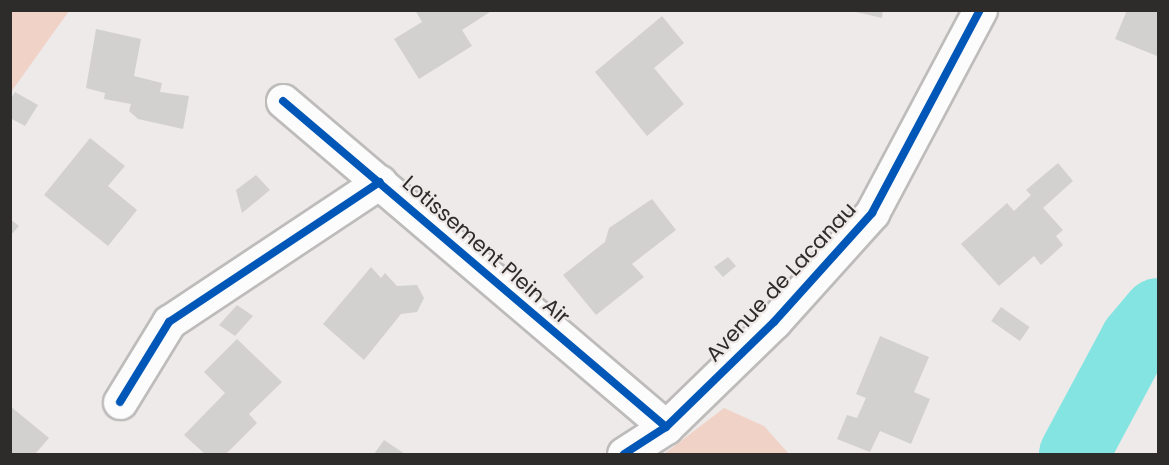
<!DOCTYPE html>
<style>
body{margin:0}
#map{position:relative;width:1169px;height:465px;overflow:hidden;background:#edeae9;font-family:Poppins,sans-serif}
div>[style]{position:absolute}
.green>*{inset:0;background:#f1d2c7}
.river>*{height:70px;margin:-35px;padding:0 35px;transform-origin:35px;border-radius:35px;background:#83e4e1}
.building>*{inset:0;background:#d3d1d0;transform-origin:0 0}
.roads{filter:drop-shadow(2px 0 #bebbbb) drop-shadow(-2px 0 #bebbbb) drop-shadow(0 2px #bebbbb) drop-shadow(0 -2px #bebbbb)}
.minor>*{height:33px;margin:-16.5px;padding:0 16.5px;transform-origin:16.5px;border-radius:16.5px;background:#fcfcfc}
.cycleway>*{height:8px;margin:-4px;padding:0 4px;transform-origin:4px;border-radius:4px;background:#0057b8}
span{translate:-50% -50%;white-space:nowrap;text-align:center;line-height:1.15;-webkit-text-stroke:4.5px #efe9e7;paint-order:stroke}
.street-label{font-size:21px;color:#2e2c2b}
.frame{position:absolute;inset:0;border:12px solid #2e2c2b;pointer-events:none}
</style>
<div id="map">
<div class="green">
<div style="clip-path:polygon(11px 10px,69px 11px,11px 92px,10px 11px)"></div>
<div style="clip-path:polygon(724px 408px,764px 426px,789px 454px,664px 454px)"></div>
</div>
<div class="river">
<div style="left:1074px;top:454px;width:129px;rotate:-61.8deg"></div>
<div style="left:1135px;top:340px;width:35px;rotate:-50deg"></div>
</div>
<div class="building">
<div style="clip-path:polygon(415px 10px,493px 10px,462px 30px,472px 46px,419px 79px,394px 39px,422px 22px)"></div>
<div style="clip-path:polygon(847px 10px,883px 10px,882px 18px)"></div>
<div style="clip-path:polygon(1127px 10px,1158px 10px,1157px 56px,1115px 39px)"></div>
<div style="clip-path:polygon(662px 16px,684px 43px,654px 68px,684px 104px,647px 136px,595px 72px)"></div>
<div style="clip-path:polygon(96px 29px,141px 39px,134px 76px,162px 83px,160px 92px,189px 96px,183px 129px,138px 119px,129px 111px,131px 104px,104px 99px,105px 93px,86px 88px)"></div>
<div style="clip-path:polygon(15px 92px,38px 105px,25px 126px,10px 118px,10px 100px)"></div>
<div style="clip-path:polygon(90px 138px,125px 166px,108px 186px,137px 210px,108px 246px,44px 195px)"></div>
<div style="clip-path:polygon(1058px 163px,1073px 181px,1043px 208px,1063px 230px,1056px 236px,1063px 245px,1041px 265px,1034px 256px,999px 286px,961px 244px,1007px 203px,1014px 211px,1031px 195px,1026px 190px)"></div>
<div style="clip-path:polygon(256px 175px,270px 190px,242px 213px,236px 190px)"></div>
<div style="clip-path:polygon(652px 199px,676px 230px,632px 264px,644px 277px,596px 315px,563px 275px,605px 242px,609px 228px)"></div>
<div style="clip-path:polygon(10px 219px,19px 226px,10px 236px)"></div>
<div style="clip-path:polygon(728px 257px,736px 266px,723px 277px,714px 267px)"></div>
<div style="clip-path:polygon(371px 267px,381px 278px,385px 273px,397px 286px,417px 285px,424px 298px,417px 312px,401px 314px,364px 360px,323px 324px)"></div>
<div style="clip-path:polygon(237px 305px,253px 316px,235px 336px,219px 325px)"></div>
<div style="left:1001px;top:307px;width:35px;height:17px;rotate:35deg"></div>
<div style="clip-path:polygon(880px 336px,929px 357px,914px 392px,930px 399px,911px 444px,880px 431px,870px 452px,837px 439px,847px 415px,857px 418px,866px 398px,856px 394px)"></div>
<div style="clip-path:polygon(237px 339px,282px 382px,249px 414px,257px 423px,226px 454px,205px 454px,184px 435px,225px 393px,204px 372px)"></div>
<div style="clip-path:polygon(10px 406px,49px 438px,35px 454px,10px 454px)"></div>
<div style="clip-path:polygon(384px 440px,405px 454px,374px 454px)"></div>
</div>
<div class="roads">
<div class="minor">
<div style="left:283px;top:101px;width:503px;rotate:40.4deg"></div>
<div style="left:120px;top:402px;width:94px;rotate:-58.5deg"></div>
<div style="left:169px;top:322px;width:253px;rotate:-33.6deg"></div>
<div style="left:624px;top:454px;width:50px;rotate:-32.7deg"></div>
<div style="left:666px;top:427px;width:151px;rotate:-44.2deg"></div>
<div style="left:774px;top:322px;width:147px;rotate:-48deg"></div>
<div style="left:872px;top:213px;width:230px;rotate:-62deg"></div>
</div>
</div>
<div class="cycleway">
<div style="left:283px;top:101px;width:503px;rotate:40.4deg"></div>
<div style="left:120px;top:402px;width:94px;rotate:-58.5deg"></div>
<div style="left:169px;top:322px;width:253px;rotate:-33.6deg"></div>
<div style="left:624px;top:454px;width:50px;rotate:-32.7deg"></div>
<div style="left:666px;top:427px;width:151px;rotate:-44.2deg"></div>
<div style="left:774px;top:322px;width:147px;rotate:-48deg"></div>
<div style="left:872px;top:213px;width:230px;rotate:-62deg"></div>
</div>
<div class="street-label">
<span style="left:486px;top:250px;rotate:41deg">Lotissement Plein Air</span>
<span style="left:781px;top:282px;rotate:-47deg">Avenue de Lacanau</span>
</div>
<div class="frame"></div>
</div>
